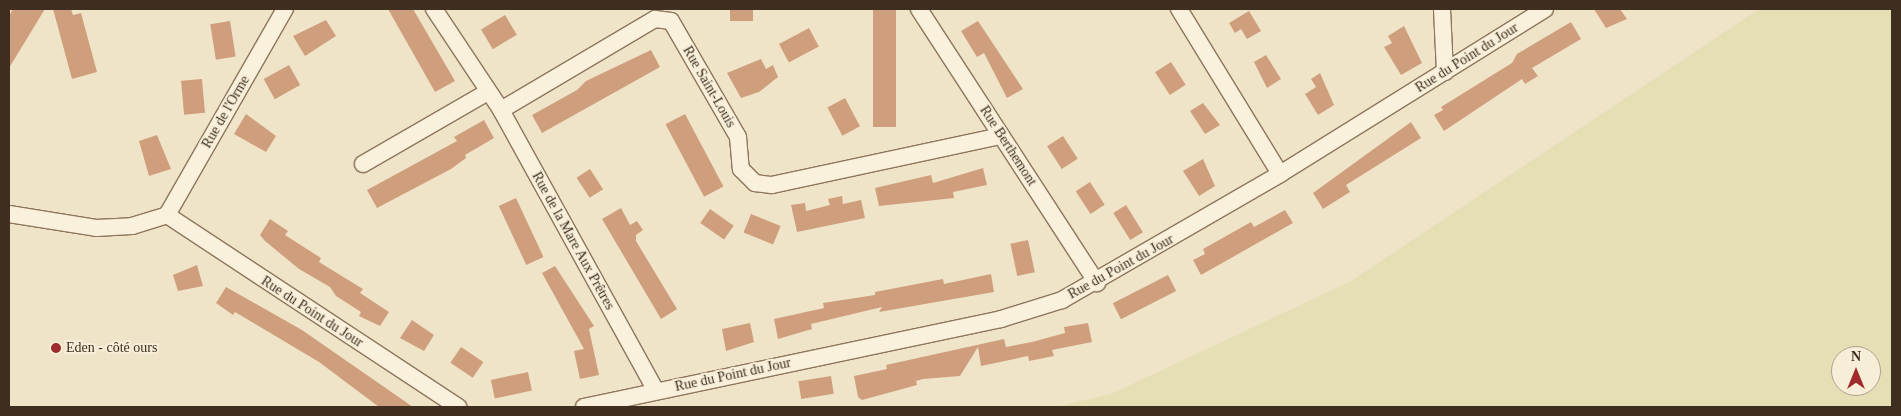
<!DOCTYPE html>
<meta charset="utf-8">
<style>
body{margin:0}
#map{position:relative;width:1901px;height:416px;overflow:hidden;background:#f0e4c8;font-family:"Times New Roman",serif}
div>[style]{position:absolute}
.farmland>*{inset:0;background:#e6deb5}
.building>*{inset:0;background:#cf9f7d;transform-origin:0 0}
.roads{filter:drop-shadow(1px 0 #8d765c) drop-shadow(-1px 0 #8d765c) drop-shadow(0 1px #8d765c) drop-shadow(0 -1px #8d765c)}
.minor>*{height:16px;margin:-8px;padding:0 8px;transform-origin:8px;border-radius:8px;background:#faf1dc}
.dots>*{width:14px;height:14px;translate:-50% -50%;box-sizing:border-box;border:2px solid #f7eed8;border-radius:50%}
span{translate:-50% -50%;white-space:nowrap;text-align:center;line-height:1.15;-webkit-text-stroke:4px #f7eed8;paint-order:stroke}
.street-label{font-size:14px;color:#3d2e20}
.poi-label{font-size:14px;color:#3d2e20}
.left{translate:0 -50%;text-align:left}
.frame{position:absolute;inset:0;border:10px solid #3d2e20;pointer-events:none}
.north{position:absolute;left:1831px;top:346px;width:50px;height:50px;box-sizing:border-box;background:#f7eed8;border:1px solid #ada18e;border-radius:50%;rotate:0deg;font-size:14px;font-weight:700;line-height:20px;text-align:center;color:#3d2e20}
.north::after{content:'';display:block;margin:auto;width:18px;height:22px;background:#9e2a2b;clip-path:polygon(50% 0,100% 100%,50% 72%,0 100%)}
</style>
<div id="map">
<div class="farmland">
<div style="clip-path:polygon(evenodd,1759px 9px,1892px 9px,1892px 407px,1055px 407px,1111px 394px,1351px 281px,1759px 9px,1841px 356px,1871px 356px,1871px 386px,1841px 386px,1841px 356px)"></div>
</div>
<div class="building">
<div style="clip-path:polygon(13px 9px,45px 9px,9px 68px,9px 16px)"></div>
<div style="clip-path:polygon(53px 9px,71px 9px,73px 15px,81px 13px,97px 72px,72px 79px)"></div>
<div style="clip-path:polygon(388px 9px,413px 9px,455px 81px,435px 92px)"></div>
<div style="left:730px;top:9px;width:23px;height:12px"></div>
<div style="left:873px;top:9px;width:23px;height:118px"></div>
<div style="clip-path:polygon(1594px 9px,1620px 9px,1627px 19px,1606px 28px)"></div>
<div style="clip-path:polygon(1249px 11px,1261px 31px,1247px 39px,1241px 29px,1235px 33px,1229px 23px)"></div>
<div style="left:505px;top:15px;width:23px;height:28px;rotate:59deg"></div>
<div style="clip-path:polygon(326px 20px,336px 36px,305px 56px,293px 36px)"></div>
<div style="left:230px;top:21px;width:36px;height:20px;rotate:81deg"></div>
<div style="clip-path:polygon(978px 21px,1023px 89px,1007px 98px,984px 53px,977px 57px,961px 31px)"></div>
<div style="clip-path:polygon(1571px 22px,1581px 39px,1532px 68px,1538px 76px,1525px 84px,1522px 79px,1444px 131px,1434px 115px,1443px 110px,1441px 107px,1512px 63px,1517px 54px)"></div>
<div style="clip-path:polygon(1404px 26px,1422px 63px,1401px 75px,1384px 47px,1392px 43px,1388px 36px)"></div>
<div style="left:809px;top:28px;width:21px;height:34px;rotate:62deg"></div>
<div style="clip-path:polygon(651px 50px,660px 67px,542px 133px,532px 115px,577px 90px,586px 81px)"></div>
<div style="clip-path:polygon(1266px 55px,1281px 79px,1267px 88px,1254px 62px)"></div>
<div style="clip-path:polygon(761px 59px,766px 69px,773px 65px,778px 77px,759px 92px,741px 98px,727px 73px)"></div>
<div style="left:1171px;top:62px;width:27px;height:19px;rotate:57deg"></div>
<div style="left:289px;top:65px;width:23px;height:29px;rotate:61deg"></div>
<div style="clip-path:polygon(1320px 73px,1334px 105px,1318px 115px,1305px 94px,1316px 87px,1311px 79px)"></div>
<div style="left:202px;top:79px;width:34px;height:21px;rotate:85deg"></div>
<div style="left:845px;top:98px;width:32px;height:20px;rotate:62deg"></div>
<div style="clip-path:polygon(1203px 103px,1220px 125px,1205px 134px,1190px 111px)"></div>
<div style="clip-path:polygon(246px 114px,276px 136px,266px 152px,234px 134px)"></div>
<div style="left:685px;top:114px;width:82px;height:22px;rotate:62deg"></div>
<div style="clip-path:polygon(484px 120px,494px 138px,465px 155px,466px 158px,451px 169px,377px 208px,367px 190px,457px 141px,454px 137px)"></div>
<div style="clip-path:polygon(1411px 122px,1421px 138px,1346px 185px,1350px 192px,1323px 209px,1313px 193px)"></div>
<div style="clip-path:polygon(157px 135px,171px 169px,149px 176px,139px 141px)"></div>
<div style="left:1063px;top:136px;width:27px;height:19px;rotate:57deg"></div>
<div style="clip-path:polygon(1203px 159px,1215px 186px,1199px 196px,1183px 171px)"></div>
<div style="clip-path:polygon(983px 168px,987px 185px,953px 192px,954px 198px,879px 206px,875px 188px,931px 175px,933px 183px)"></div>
<div style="left:590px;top:169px;width:24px;height:16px;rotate:57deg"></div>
<div style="left:1090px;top:182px;width:27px;height:17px;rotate:57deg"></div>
<div style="clip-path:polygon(842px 196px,843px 204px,861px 200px,865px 218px,797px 232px,791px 205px,805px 203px,806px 211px,830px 205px,828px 199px)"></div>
<div style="left:516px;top:198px;width:65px;height:19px;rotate:65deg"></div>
<div style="left:1126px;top:205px;width:32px;height:15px;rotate:58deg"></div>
<div style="clip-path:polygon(621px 208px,630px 225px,637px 221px,643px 230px,636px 235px,636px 241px,677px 309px,661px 319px,602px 219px)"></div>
<div style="left:710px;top:209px;width:29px;height:17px;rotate:35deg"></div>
<div style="clip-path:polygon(1285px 210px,1293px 223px,1201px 275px,1193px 260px,1205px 254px,1203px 249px,1251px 222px,1254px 227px)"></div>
<div style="left:751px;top:214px;width:32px;height:20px;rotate:22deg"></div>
<div style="clip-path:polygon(270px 219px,288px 231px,285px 235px,321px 258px,319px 262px,363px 289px,360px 293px,389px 312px,380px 326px,359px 316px,361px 312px,336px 296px,330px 287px,299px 269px,265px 241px,260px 235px)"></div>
<div style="left:1028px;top:240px;width:33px;height:18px;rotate:78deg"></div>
<div style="clip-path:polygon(197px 265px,203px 286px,178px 291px,173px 275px)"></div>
<div style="clip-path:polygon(555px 266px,594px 326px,589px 329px,599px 375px,580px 379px,574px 351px,584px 349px,542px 273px)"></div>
<div style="clip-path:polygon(991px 274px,994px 292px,879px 312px,882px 307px,811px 324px,812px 329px,778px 339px,774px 319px,824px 308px,823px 303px,875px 295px,875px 292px,943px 279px,944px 284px)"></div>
<div style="left:1168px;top:275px;width:18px;height:62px;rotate:63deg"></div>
<div style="clip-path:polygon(226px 287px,302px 330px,413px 407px,379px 407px,319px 362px,235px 312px,233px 315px,216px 303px)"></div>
<div style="clip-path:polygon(412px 320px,434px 335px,424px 351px,400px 338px)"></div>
<div style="clip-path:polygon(750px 323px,754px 342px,726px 351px,722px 329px)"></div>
<div style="clip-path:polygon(1088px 323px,1092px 342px,1052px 350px,1054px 356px,1029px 361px,1028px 356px,981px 366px,978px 347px,960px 376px,923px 379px,916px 381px,917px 385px,862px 400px,858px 397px,854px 376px,887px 369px,886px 365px,1004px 339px,1006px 347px,1032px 342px,1065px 333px,1064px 327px)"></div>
<div style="left:461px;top:347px;width:27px;height:19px;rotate:34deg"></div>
<div style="left:528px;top:372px;width:19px;height:38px;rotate:78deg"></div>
<div style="left:831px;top:376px;width:18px;height:33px;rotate:81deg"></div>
</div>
<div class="roads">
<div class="minor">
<div style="left:434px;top:9px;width:121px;rotate:56.4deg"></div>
<div style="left:501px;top:110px;width:321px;rotate:61.1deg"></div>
<div style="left:919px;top:9px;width:327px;rotate:57deg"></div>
<div style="left:1179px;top:9px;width:193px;rotate:58.5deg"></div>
<div style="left:1442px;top:9px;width:63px;rotate:87.3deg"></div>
<div style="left:501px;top:110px;width:179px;rotate:-30.6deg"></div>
<div style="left:655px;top:19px;width:16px;rotate:7deg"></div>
<div style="left:671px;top:21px;width:134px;rotate:60deg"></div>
<div style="left:738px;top:137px;width:32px;rotate:85deg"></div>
<div style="left:741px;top:169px;width:20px;rotate:45deg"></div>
<div style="left:755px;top:183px;width:17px;rotate:7deg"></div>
<div style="left:772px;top:185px;width:234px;rotate:-12.1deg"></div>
<div style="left:363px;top:164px;width:142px;rotate:-30deg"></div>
<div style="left:9px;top:214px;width:88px;rotate:9.1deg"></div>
<div style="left:96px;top:228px;width:36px;rotate:-3deg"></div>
<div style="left:132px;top:226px;width:37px;rotate:-17deg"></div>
<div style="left:167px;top:215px;width:349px;rotate:33.4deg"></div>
<div style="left:167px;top:215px;width:237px;rotate:-60.2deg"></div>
<div style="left:584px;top:407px;width:426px;rotate:-11.9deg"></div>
<div style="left:1001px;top:319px;width:64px;rotate:-17.3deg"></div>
<div style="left:1062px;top:300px;width:252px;rotate:-30deg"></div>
<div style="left:1280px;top:174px;width:312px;rotate:-31.9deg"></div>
</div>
</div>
<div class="dots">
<div style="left:56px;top:348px;background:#9e2a2b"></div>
</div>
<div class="street-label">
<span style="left:1467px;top:58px;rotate:-32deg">Rue du Point du Jour</span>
<span style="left:709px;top:87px;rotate:60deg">Rue Saint-Louis</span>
<span style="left:226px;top:112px;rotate:-60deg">Rue de l'Orme</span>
<span style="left:1008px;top:146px;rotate:57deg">Rue Berthemont</span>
<span style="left:573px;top:241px;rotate:61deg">Rue de la Mare Aux Prêtres</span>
<span style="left:1121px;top:267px;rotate:-29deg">Rue du Point du Jour</span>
<span style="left:312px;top:312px;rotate:33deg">Rue du Point du Jour</span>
<span style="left:733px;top:375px;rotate:-12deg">Rue du Point du Jour</span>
</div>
<div class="poi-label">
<span class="left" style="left:66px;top:348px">Eden - côté ours</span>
</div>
<div class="frame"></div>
<div class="north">N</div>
</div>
